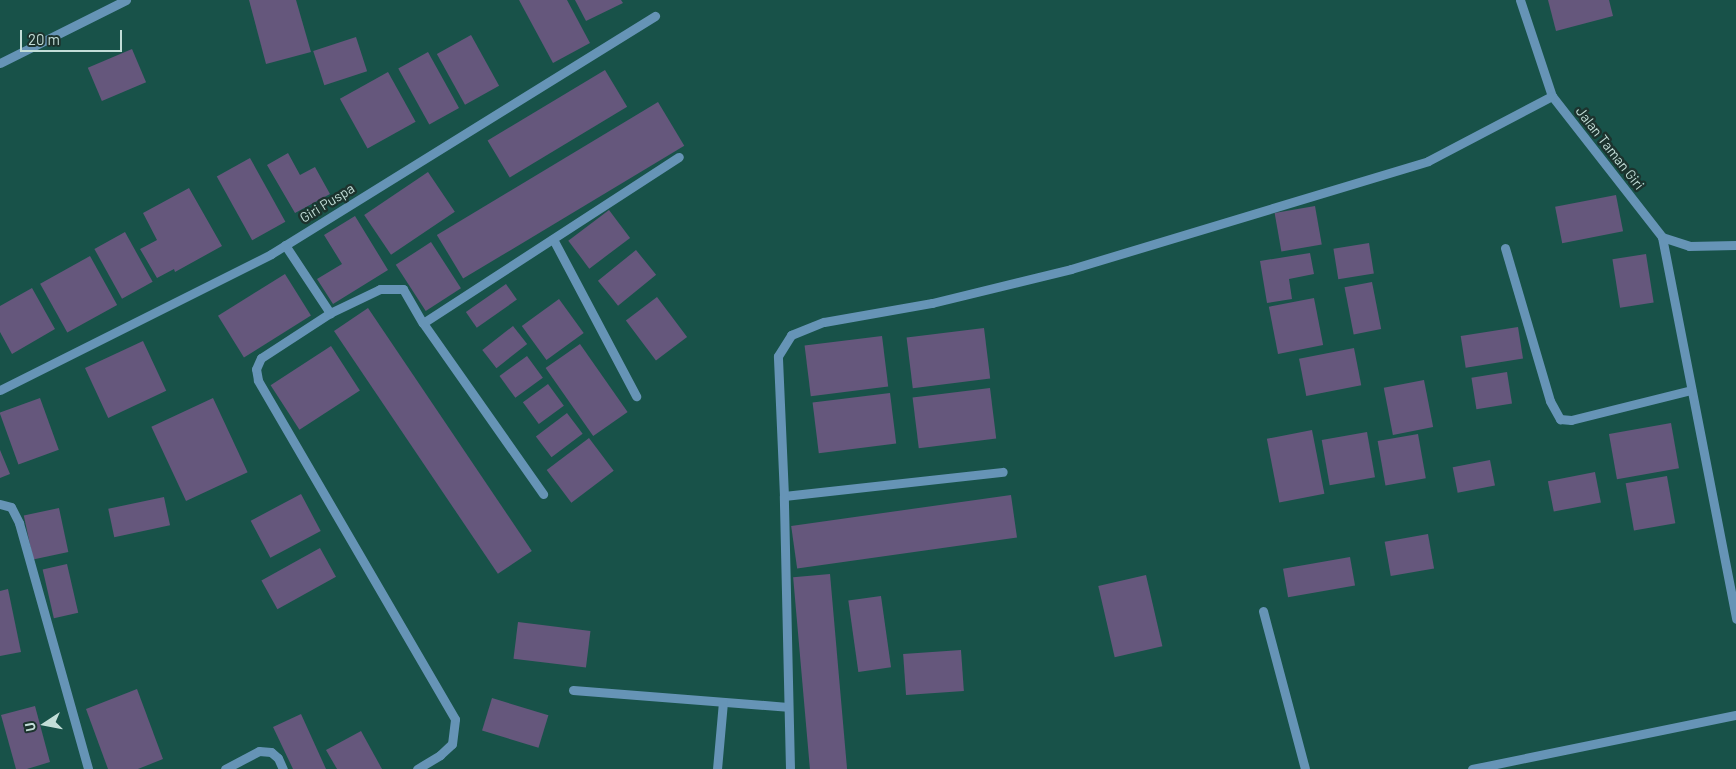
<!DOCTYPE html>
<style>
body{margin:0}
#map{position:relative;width:1736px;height:769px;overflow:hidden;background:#185249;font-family:Barlow,sans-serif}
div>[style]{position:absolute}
.building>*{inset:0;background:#65577c;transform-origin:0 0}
.minor>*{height:9px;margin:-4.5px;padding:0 4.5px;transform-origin:4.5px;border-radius:4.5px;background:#6694b6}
span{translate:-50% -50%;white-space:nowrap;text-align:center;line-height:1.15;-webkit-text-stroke:5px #1c332e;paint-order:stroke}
.street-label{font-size:14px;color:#c3ded8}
.north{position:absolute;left:20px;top:699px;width:50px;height:50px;-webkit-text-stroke:4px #1c332e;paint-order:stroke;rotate:259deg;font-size:14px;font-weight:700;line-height:20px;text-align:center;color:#c3ded8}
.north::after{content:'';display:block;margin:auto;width:18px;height:22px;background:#c3ded8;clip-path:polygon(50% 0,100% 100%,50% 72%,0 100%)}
.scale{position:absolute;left:20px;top:30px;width:102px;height:22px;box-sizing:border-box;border:2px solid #c3ded8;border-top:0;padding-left:6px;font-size:15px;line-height:18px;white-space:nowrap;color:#c3ded8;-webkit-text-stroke:4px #1c332e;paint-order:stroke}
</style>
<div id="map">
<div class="building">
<div style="clip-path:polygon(249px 0,296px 0,311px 52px,266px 64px)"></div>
<div style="clip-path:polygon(519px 0,567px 0,590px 43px,553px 63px)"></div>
<div style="clip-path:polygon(575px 0,621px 0,623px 3px,586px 21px)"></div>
<div style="clip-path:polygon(1548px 0,1609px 0,1613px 16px,1556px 31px)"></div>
<div style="left:471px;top:35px;width:58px;height:39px;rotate:61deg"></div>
<div style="left:356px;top:37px;width:36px;height:45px;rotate:72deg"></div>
<div style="left:132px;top:49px;width:36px;height:48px;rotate:67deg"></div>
<div style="left:428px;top:52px;width:64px;height:34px;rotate:61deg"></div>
<div style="left:605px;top:70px;width:43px;height:137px;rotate:59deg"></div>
<div style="left:388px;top:72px;width:57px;height:55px;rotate:61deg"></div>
<div style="left:658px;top:102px;width:51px;height:258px;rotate:59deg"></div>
<div style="clip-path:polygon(288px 153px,300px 175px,315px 167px,330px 194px,295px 213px,267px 165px)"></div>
<div style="left:250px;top:158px;width:73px;height:38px;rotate:61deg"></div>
<div style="left:428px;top:172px;width:48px;height:77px;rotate:56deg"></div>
<div style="clip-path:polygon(189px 188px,222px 246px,175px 272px,174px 269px,157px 278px,140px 249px,157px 240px,143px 213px)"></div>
<div style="left:1616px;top:195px;width:37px;height:62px;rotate:79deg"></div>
<div style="left:1315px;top:206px;width:39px;height:41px;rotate:80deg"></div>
<div style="left:609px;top:210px;width:35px;height:51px;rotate:53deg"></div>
<div style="clip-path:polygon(355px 216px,388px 270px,333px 304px,317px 279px,342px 264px,324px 235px)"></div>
<div style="left:125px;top:232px;width:57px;height:35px;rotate:61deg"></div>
<div style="left:431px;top:242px;width:55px;height:42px;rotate:57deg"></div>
<div style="left:1369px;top:243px;width:31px;height:36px;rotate:81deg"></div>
<div style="left:636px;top:250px;width:32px;height:49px;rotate:51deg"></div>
<div style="clip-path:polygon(1310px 253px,1314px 274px,1289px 279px,1292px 299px,1267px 303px,1260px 261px)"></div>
<div style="left:1646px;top:254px;width:49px;height:34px;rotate:81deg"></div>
<div style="left:90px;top:256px;width:56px;height:57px;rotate:61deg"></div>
<div style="left:285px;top:274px;width:49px;height:79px;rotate:58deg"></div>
<div style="left:1372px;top:282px;width:48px;height:28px;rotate:79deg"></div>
<div style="left:506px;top:284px;width:19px;height:49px;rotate:55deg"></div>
<div style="clip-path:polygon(32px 288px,55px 329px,12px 354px,0 332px,0 306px)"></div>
<div style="left:657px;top:297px;width:50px;height:39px;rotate:53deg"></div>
<div style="left:1314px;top:298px;width:48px;height:46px;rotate:79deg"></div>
<div style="left:559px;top:299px;width:42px;height:46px;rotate:54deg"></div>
<div style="left:368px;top:308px;width:293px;height:41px;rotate:56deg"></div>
<div style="left:513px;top:326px;width:23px;height:39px;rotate:52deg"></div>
<div style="left:1518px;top:327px;width:32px;height:58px;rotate:81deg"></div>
<div style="left:984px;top:328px;width:51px;height:78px;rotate:83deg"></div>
<div style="left:882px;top:336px;width:51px;height:78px;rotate:83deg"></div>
<div style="left:143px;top:341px;width:55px;height:64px;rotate:65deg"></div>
<div style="left:580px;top:344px;width:83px;height:42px;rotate:55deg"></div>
<div style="left:331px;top:346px;width:53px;height:72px;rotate:57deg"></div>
<div style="left:1354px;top:348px;width:38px;height:56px;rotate:79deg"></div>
<div style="left:527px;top:356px;width:27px;height:34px;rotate:54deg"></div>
<div style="left:1507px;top:372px;width:32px;height:36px;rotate:81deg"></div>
<div style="left:1424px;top:380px;width:48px;height:41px;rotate:79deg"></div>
<div style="left:548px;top:384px;width:27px;height:31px;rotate:54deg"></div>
<div style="left:990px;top:388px;width:51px;height:78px;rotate:83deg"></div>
<div style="left:890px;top:393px;width:51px;height:78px;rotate:83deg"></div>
<div style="left:40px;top:398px;width:55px;height:43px;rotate:70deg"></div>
<div style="left:213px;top:398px;width:82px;height:68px;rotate:65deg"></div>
<div style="left:567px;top:413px;width:26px;height:39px;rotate:53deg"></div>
<div style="left:1671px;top:423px;width:46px;height:63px;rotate:80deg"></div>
<div style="left:1312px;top:430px;width:65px;height:46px;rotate:79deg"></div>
<div style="left:1367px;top:432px;width:46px;height:46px;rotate:80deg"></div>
<div style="left:1418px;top:434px;width:45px;height:41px;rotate:80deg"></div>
<div style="left:589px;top:438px;width:41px;height:53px;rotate:53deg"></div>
<div style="clip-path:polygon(0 450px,10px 474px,0 478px)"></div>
<div style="left:1490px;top:460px;width:26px;height:38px;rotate:79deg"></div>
<div style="left:1595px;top:472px;width:31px;height:48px;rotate:79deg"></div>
<div style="left:1667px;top:476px;width:48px;height:42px;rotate:80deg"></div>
<div style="left:301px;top:494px;width:42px;height:57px;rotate:62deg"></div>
<div style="left:1011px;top:495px;width:43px;height:222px;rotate:82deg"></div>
<div style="left:164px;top:497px;width:29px;height:57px;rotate:78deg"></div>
<div style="left:59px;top:508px;width:45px;height:36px;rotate:78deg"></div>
<div style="left:1428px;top:534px;width:35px;height:44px;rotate:80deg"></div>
<div style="left:320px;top:548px;width:33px;height:67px;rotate:61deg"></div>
<div style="left:1350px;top:557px;width:29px;height:68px;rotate:80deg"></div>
<div style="left:67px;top:564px;width:50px;height:25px;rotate:77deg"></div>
<div style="left:830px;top:574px;width:196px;height:37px;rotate:85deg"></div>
<div style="left:1146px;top:575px;width:73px;height:49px;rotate:77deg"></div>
<div style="clip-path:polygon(8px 589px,21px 652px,0 656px,0 591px)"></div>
<div style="left:881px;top:596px;width:72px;height:33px;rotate:82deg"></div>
<div style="left:518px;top:622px;width:73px;height:37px;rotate:7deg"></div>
<div style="left:961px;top:650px;width:41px;height:58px;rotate:86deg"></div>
<div style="clip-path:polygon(137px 689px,163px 759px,138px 769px,108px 769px,86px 709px)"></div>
<div style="left:492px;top:698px;width:59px;height:34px;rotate:17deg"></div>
<div style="clip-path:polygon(35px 706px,50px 762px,27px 769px,16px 769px,1px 715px)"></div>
<div style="clip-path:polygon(301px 714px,326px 769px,293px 769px,273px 727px)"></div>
<div style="clip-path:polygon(361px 731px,382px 769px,337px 769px,326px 750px)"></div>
</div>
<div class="minor">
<div style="left:1520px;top:0;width:101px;rotate:71.6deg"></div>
<div style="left:1552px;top:96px;width:179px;rotate:52deg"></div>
<div style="left:1662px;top:237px;width:28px;rotate:18deg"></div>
<div style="left:1689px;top:246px;width:47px;rotate:-1.2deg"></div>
<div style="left:0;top:63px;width:141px;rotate:-26.6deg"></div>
<div style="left:1662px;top:237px;width:389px;rotate:79deg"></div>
<div style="left:553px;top:239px;width:178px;rotate:62.1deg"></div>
<div style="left:285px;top:245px;width:82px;rotate:56.5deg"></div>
<div style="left:1505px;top:248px;width:159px;rotate:73.6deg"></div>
<div style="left:1550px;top:401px;width:21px;rotate:61deg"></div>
<div style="left:1560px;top:419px;width:11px;rotate:5deg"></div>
<div style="left:1571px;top:420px;width:124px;rotate:-14deg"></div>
<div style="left:423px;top:323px;width:305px;rotate:-33deg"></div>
<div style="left:0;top:390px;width:303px;rotate:-26.6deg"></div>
<div style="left:271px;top:254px;width:452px;rotate:-31.8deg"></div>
<div style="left:784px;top:496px;width:220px;rotate:-6.3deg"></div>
<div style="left:0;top:504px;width:11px;rotate:15deg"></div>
<div style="left:11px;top:507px;width:18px;rotate:63deg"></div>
<div style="left:19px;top:523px;width:255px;rotate:74.3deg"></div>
<div style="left:1263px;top:611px;width:163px;rotate:75.1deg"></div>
<div style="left:573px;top:690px;width:215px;rotate:4.5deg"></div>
<div style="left:225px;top:769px;width:38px;rotate:-28deg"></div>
<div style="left:259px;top:751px;width:12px;rotate:5deg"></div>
<div style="left:271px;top:752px;width:9px;rotate:41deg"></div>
<div style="left:278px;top:758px;width:12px;rotate:66deg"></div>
<div style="left:417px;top:769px;width:27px;rotate:-31deg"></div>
<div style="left:440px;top:755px;width:16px;rotate:-43deg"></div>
<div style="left:452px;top:744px;width:25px;rotate:-83deg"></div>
<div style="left:455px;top:719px;width:392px;rotate:-120.2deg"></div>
<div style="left:258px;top:380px;width:11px;rotate:-100deg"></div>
<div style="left:256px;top:369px;width:12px;rotate:-66deg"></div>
<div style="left:261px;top:358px;width:82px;rotate:-33.1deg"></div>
<div style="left:330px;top:313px;width:55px;rotate:-25.6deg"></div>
<div style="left:380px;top:289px;width:23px"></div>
<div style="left:403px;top:289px;width:39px;rotate:60deg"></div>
<div style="left:423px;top:323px;width:209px;rotate:54.9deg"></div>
<div style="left:717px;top:769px;width:67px;rotate:-84.9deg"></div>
<div style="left:790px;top:769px;width:273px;rotate:-91.3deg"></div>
<div style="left:784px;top:496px;width:140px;rotate:-92.5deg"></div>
<div style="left:778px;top:356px;width:25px;rotate:-58deg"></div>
<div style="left:791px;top:335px;width:35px;rotate:-22deg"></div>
<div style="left:824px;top:322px;width:110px;rotate:-10deg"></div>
<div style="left:932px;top:303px;width:143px;rotate:-13.7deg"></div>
<div style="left:1071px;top:269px;width:373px;rotate:-16.8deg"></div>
<div style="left:1428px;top:161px;width:140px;rotate:-27.7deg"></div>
<div style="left:1472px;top:769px;width:269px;rotate:-11.6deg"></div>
</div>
<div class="street-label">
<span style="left:1610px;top:148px;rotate:52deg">Jalan Taman Giri</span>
<span style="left:327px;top:203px;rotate:-32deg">Giri Puspa</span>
</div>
<div class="north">U</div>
<div class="scale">20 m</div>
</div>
